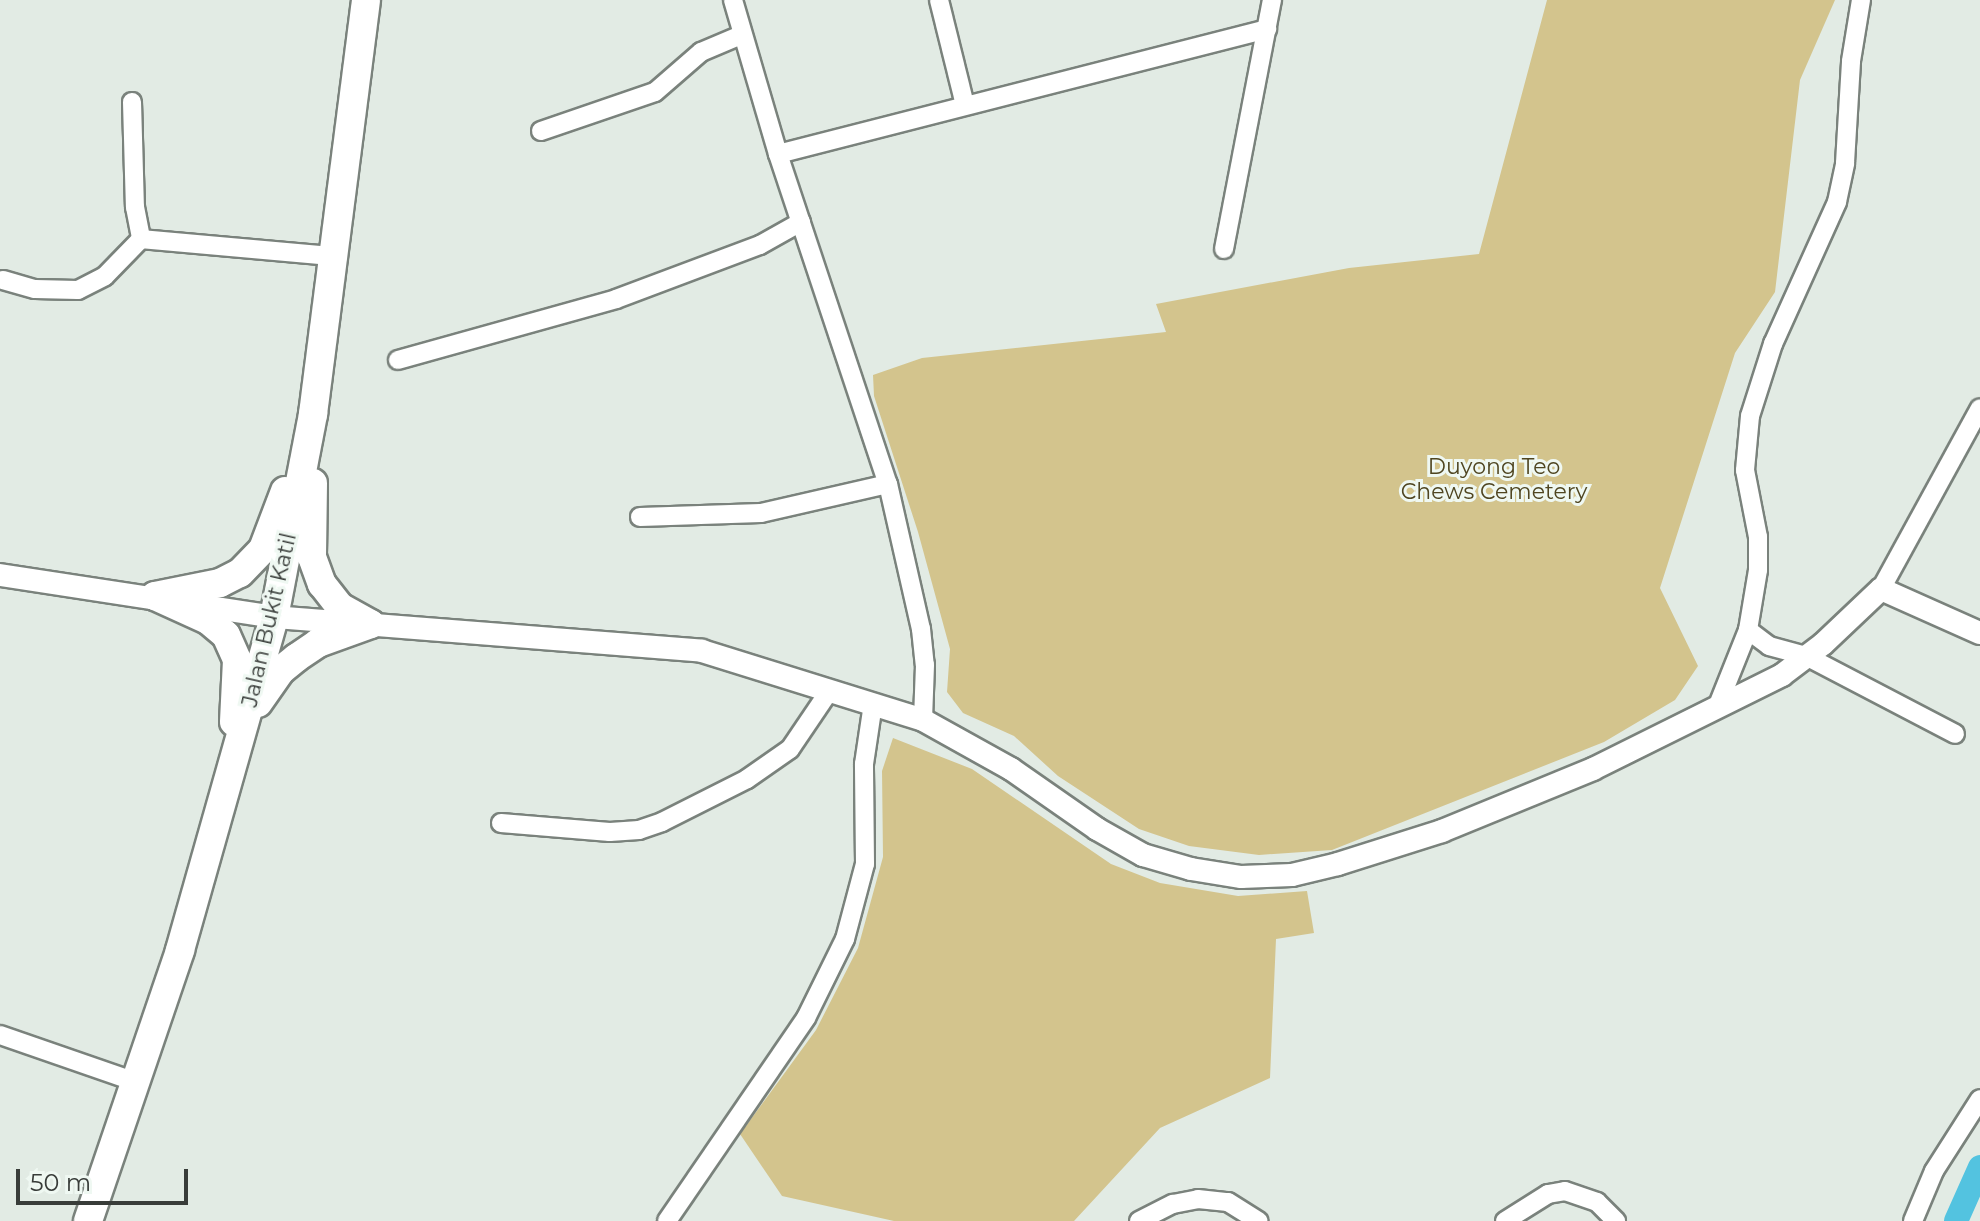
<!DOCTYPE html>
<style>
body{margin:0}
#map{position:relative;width:1980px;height:1221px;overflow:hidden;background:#e2ebe4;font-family:Montserrat,sans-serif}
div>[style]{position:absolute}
.green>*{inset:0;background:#d3c48d}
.canal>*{height:24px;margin:-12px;padding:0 12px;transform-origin:12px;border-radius:12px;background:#53c3e0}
.roads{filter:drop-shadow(2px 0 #7a827c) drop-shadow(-2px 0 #7a827c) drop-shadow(0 2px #7a827c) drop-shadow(0 -2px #7a827c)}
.minor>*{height:18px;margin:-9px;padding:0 9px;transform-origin:9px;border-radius:9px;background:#fff}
.tertiary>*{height:22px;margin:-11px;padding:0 11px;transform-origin:11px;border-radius:11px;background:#fff}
.primary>*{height:28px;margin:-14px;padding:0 14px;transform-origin:14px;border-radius:14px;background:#fff}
span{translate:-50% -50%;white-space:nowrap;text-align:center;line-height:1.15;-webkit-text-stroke:6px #eff8f2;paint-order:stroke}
.park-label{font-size:22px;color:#4f4520}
.street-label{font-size:22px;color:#383c39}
.scale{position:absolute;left:16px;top:1169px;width:172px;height:36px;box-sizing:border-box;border:4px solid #383c39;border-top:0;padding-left:10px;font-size:24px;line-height:28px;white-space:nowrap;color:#383c39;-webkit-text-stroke:6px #eff8f2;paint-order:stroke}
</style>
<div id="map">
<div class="green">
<div style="clip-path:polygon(1547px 0,1835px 0,1800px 80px,1775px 292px,1735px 353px,1660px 588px,1698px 666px,1675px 700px,1604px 742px,1332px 850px,1259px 855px,1189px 846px,1139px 829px,1058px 776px,1014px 736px,963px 713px,947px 692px,950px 649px,918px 532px,874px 396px,873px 375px,922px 358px,1166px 332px,1156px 304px,1349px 268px,1479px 254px)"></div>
<div style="clip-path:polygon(893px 738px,972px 769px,1111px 864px,1160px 883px,1238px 896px,1307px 891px,1314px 933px,1276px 939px,1270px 1078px,1160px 1128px,1074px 1221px,894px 1221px,782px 1196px,740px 1134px,816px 1030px,858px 948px,883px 857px,882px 771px)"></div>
</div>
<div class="canal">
<div style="left:1956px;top:1221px;width:59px;rotate:-66deg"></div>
</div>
<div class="roads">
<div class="minor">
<div style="left:733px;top:0;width:160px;rotate:73.7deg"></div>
<div style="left:778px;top:154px;width:348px;rotate:71.6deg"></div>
<div style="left:888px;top:484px;width:149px;rotate:77.2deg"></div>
<div style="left:921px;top:629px;width:36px;rotate:84deg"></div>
<div style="left:925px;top:665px;width:55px;rotate:92.1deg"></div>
<div style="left:939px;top:0;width:108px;rotate:76.1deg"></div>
<div style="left:132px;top:102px;width:105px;rotate:88.4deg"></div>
<div style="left:135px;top:207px;width:33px;rotate:79deg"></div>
<div style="left:141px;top:239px;width:193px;rotate:5.1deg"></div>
<div style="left:541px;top:131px;width:120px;rotate:-18.9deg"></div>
<div style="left:655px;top:92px;width:61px;rotate:-41deg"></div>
<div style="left:701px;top:52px;width:43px;rotate:-23deg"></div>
<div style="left:778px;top:154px;width:505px;rotate:-14.34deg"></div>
<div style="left:1224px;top:249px;width:254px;rotate:-79.1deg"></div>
<div style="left:3px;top:280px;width:33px;rotate:16deg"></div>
<div style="left:35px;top:289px;width:43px;rotate:1.3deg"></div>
<div style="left:78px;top:290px;width:30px;rotate:-27deg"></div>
<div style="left:105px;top:276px;width:52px;rotate:-45.8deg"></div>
<div style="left:398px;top:360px;width:226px;rotate:-15.6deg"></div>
<div style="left:616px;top:299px;width:154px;rotate:-20.6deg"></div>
<div style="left:760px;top:245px;width:47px;rotate:-29.3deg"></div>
<div style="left:640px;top:517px;width:121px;rotate:-1.9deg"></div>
<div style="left:761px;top:513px;width:130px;rotate:-12.9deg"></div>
<div style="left:1881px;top:589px;width:206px;rotate:-61.3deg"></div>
<div style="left:1748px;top:630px;width:26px;rotate:37deg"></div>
<div style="left:1769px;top:646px;width:38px;rotate:15deg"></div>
<div style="left:1806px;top:656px;width:168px;rotate:27.6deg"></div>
<div style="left:1718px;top:705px;width:81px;rotate:-68.2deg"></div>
<div style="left:1748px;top:630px;width:61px;rotate:-80.5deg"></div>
<div style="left:1758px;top:570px;width:33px;rotate:-90deg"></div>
<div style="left:1758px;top:537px;width:68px;rotate:-101deg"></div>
<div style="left:1745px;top:470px;width:54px;rotate:-84.7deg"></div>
<div style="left:1750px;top:416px;width:76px;rotate:-72.3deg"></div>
<div style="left:1773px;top:344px;width:156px;rotate:-65.7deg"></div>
<div style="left:1837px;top:202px;width:40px;rotate:-78deg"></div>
<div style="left:1845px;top:163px;width:102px;rotate:-86.6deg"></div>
<div style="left:1851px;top:61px;width:62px;rotate:-80.7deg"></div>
<div style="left:501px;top:823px;width:109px;rotate:4.7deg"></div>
<div style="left:610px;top:832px;width:29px;rotate:-4deg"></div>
<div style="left:639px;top:830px;width:24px;rotate:-19deg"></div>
<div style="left:662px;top:822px;width:95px;rotate:-26.8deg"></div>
<div style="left:747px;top:779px;width:52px;rotate:-34.9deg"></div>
<div style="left:790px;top:749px;width:71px;rotate:-55.9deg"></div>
<div style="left:0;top:1035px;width:144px;rotate:19.1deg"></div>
<div style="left:667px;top:1221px;width:246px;rotate:-55.6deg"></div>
<div style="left:806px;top:1018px;width:88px;rotate:-63.7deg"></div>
<div style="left:845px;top:939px;width:78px;rotate:-75.1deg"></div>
<div style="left:865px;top:864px;width:100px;rotate:-90.6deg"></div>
<div style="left:864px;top:764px;width:61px;rotate:-81.5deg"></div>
<div style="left:1139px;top:1221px;width:38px;rotate:-27deg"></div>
<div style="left:1173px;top:1204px;width:25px;rotate:-11deg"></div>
<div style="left:1198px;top:1199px;width:30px;rotate:6deg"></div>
<div style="left:1228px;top:1202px;width:36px;rotate:32deg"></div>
<div style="left:1505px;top:1221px;width:51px;rotate:-32.1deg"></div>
<div style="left:1548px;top:1194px;width:17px;rotate:-10deg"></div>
<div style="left:1565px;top:1191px;width:34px;rotate:19deg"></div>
<div style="left:1597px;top:1202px;width:27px;rotate:45deg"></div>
<div style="left:1913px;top:1221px;width:54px;rotate:-67.2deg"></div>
<div style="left:1934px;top:1171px;width:85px;rotate:-57.4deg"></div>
</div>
<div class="tertiary">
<div style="left:0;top:575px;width:277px;rotate:8.7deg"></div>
<div style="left:274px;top:617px;width:429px;rotate:4.5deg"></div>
<div style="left:702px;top:651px;width:232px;rotate:17.3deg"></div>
<div style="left:923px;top:720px;width:101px;rotate:29.1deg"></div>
<div style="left:1011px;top:769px;width:105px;rotate:34.9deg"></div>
<div style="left:1097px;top:829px;width:53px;rotate:29.5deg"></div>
<div style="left:1143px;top:855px;width:50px;rotate:16.3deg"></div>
<div style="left:1191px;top:869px;width:51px;rotate:9.1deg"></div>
<div style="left:1241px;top:877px;width:51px;rotate:-2.2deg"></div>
<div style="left:1292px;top:875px;width:47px;rotate:-13.4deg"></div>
<div style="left:1338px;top:864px;width:109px;rotate:-17.6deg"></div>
<div style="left:1442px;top:831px;width:163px;rotate:-22.3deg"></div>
<div style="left:1593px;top:769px;width:211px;rotate:-26.4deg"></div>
<div style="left:1782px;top:675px;width:51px;rotate:-37.1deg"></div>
<div style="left:1823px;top:644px;width:80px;rotate:-43.5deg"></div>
<div style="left:1881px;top:589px;width:108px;rotate:24deg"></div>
</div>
<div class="primary">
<div style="left:313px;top:483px;width:74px;rotate:90.8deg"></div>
<div style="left:312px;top:557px;width:29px;rotate:70deg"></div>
<div style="left:322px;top:584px;width:29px;rotate:52deg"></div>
<div style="left:340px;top:607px;width:35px;rotate:29deg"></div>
<div style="left:155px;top:596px;width:66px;rotate:-11.3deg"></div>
<div style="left:220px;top:583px;width:22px;rotate:-27deg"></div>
<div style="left:240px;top:573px;width:33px;rotate:-46deg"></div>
<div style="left:263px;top:549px;width:62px;rotate:-69.2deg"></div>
<div style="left:155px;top:596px;width:58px;rotate:24.4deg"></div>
<div style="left:208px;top:620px;width:23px;rotate:40deg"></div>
<div style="left:226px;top:635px;width:27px;rotate:66deg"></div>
<div style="left:237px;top:660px;width:62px;rotate:92.8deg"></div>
<div style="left:258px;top:703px;width:39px;rotate:-55deg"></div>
<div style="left:280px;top:671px;width:21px;rotate:-39deg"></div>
<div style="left:296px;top:658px;width:27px;rotate:-34deg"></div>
<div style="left:318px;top:643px;width:56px;rotate:-19.7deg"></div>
<div style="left:88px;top:1221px;width:286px;rotate:-71.2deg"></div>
<div style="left:180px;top:950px;width:346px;rotate:-74.2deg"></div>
<div style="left:274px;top:617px;width:207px;rotate:-79.1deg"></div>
<div style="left:313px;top:414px;width:417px;rotate:-82.7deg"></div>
</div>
</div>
<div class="park-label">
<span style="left:1494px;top:479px">Duyong Teo<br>Chews Cemetery</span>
</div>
<div class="street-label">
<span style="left:269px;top:620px;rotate:-77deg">Jalan Bukit Katil</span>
</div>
<div class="scale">50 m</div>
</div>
